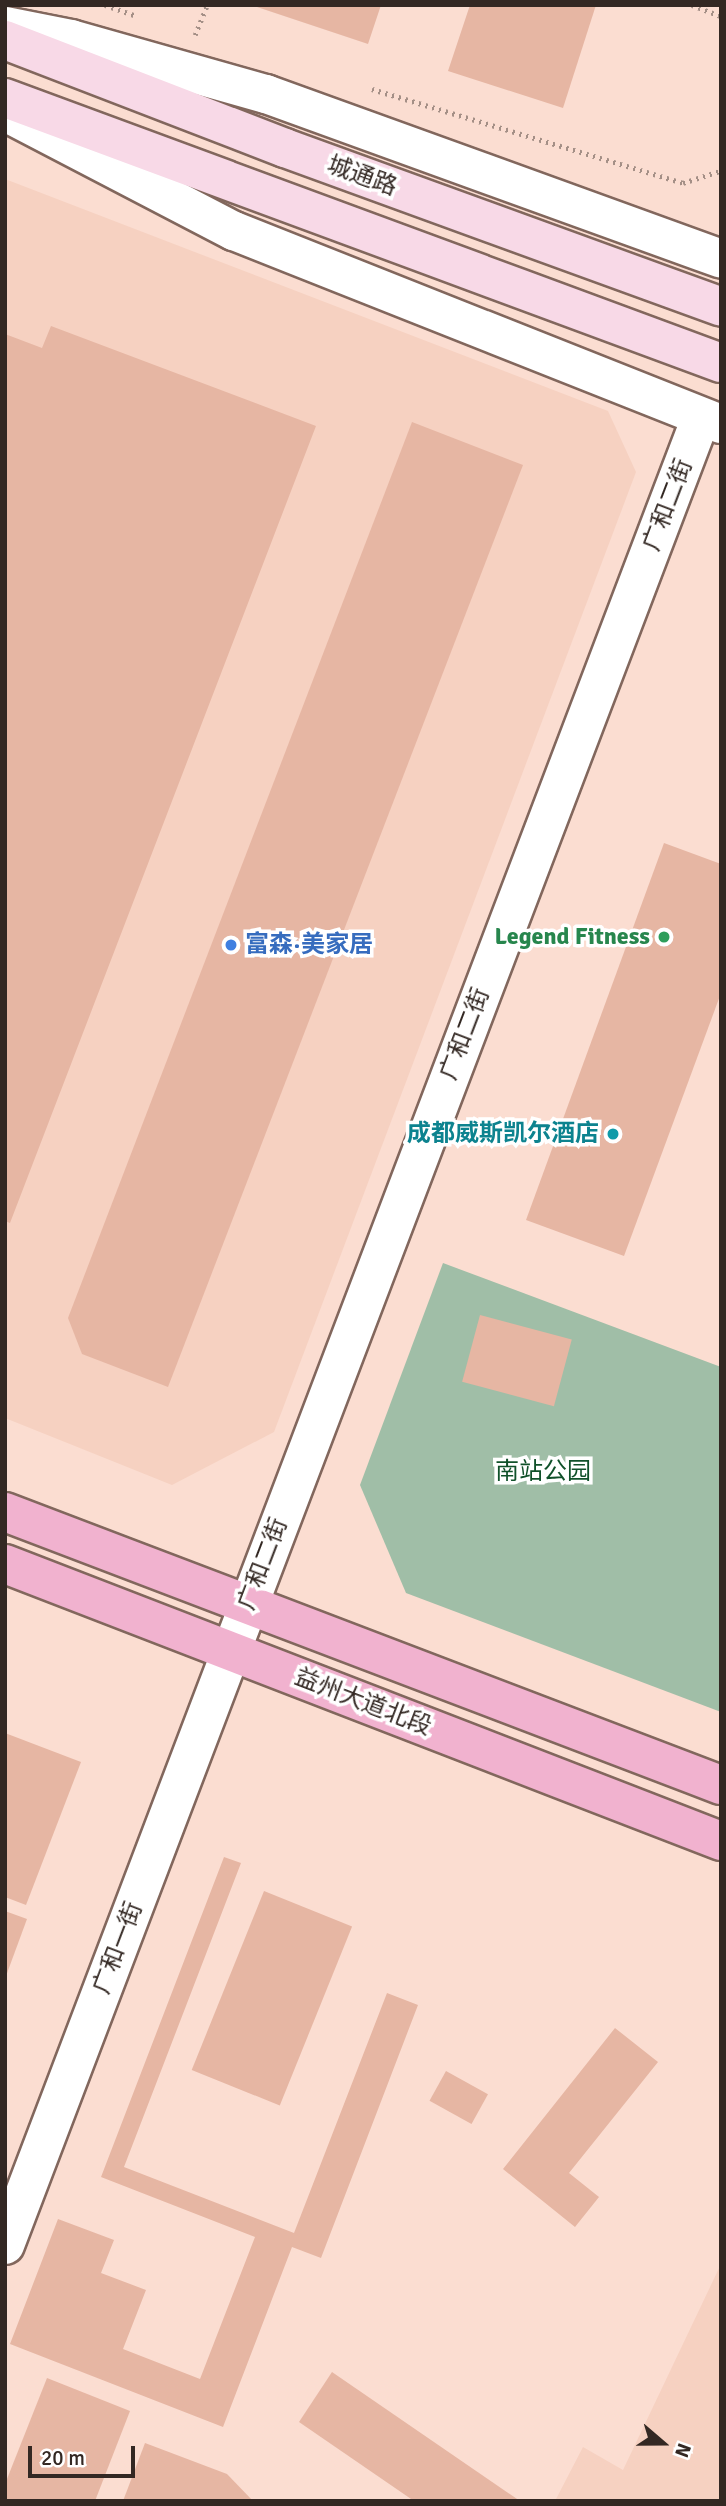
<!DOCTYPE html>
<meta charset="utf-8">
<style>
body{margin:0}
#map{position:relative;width:726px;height:2506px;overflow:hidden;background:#fbddd1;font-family:Signika,"Noto Sans SC",sans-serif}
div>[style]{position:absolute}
.built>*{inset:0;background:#f6d1c1}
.green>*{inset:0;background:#a0bea7}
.building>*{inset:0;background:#e6b6a3;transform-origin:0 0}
.path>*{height:4.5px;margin-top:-2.25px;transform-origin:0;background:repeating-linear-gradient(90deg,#a48f86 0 2px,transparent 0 7px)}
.roads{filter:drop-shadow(2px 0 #82675d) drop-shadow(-2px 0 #82675d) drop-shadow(0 2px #82675d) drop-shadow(0 -2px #82675d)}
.tertiary>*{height:38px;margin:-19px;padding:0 19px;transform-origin:19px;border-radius:19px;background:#fff}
.secondary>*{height:38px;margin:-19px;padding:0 19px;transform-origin:19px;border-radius:19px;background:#f8d9e7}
.primary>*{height:38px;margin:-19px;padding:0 19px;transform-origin:19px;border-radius:19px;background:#f1b2cf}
.dots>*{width:19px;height:19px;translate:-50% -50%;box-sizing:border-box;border:4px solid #fff;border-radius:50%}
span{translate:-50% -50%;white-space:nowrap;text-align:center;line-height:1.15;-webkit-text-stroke:7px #fff;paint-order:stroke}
.street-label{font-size:24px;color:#332823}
.leisure-label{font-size:24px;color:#27864d;font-weight:700}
.right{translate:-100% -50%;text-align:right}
.shop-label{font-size:24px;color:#366cbe;font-weight:700}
.left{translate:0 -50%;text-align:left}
.culture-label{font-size:24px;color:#0d838f;font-weight:700}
.park-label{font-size:24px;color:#10512a}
.frame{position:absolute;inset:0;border:7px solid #332823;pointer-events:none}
.north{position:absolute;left:628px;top:2408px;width:70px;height:70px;-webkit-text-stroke:5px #fff;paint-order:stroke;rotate:110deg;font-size:19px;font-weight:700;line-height:28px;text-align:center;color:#332823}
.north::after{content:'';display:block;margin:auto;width:24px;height:32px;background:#332823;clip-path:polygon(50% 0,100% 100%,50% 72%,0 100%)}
.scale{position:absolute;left:28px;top:2446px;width:107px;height:32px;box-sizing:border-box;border:4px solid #332823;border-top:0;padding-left:9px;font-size:21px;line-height:24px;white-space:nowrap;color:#332823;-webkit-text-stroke:5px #fff;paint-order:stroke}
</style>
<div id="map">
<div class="built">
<div style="clip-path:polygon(5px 179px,608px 411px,636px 472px,274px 1432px,172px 1485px,5px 1418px)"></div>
<div style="clip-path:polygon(721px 2264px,721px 2501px,555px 2501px,583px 2447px,623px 2470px)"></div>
</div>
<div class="green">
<div style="clip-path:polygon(443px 1263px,721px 1367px,721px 1712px,406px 1593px,360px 1485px)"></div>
</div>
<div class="building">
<div style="clip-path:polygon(251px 5px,381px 5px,368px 44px)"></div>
<div style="clip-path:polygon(470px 5px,596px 5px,563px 108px,448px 71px)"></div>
<div style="clip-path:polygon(51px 326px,316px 426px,10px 1223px,5px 1221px,5px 334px,42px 348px)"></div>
<div style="clip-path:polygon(412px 422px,523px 465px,168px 1387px,82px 1354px,68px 1318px)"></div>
<div style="clip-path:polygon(664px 843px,721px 864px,721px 993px,624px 1256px,526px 1220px)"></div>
<div style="left:480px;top:1315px;width:95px;height:69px;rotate:15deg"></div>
<div style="clip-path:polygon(5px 1733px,81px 1762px,26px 1905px,5px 1897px)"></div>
<div style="clip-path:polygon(224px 1857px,241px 1863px,124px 2167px,294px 2233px,387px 1993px,418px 2005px,321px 2258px,292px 2247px,223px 2427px,10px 2344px,58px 2219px,114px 2240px,101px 2273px,146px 2290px,123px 2349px,200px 2379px,255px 2237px,101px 2177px)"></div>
<div style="left:264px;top:1891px;width:95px;height:193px;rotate:22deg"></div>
<div style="clip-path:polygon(5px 1911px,27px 1919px,6px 1976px,5px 1976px)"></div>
<div style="clip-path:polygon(615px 2028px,658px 2062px,569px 2173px,599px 2197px,575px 2227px,503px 2169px)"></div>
<div style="left:446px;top:2071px;width:48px;height:34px;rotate:29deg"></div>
<div style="clip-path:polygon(332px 2372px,520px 2501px,414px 2501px,299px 2422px)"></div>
<div style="clip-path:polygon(47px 2378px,130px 2411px,95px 2501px,5px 2501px,5px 2484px)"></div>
<div style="clip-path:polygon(145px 2443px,227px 2474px,253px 2501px,123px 2501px)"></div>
</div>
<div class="path">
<div style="left:105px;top:5px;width:31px;rotate:19deg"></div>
<div style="left:692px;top:5px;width:31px;rotate:21deg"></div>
<div style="left:195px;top:35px;width:32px;rotate:-68deg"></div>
<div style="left:372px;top:89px;width:325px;rotate:16.8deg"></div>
<div style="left:683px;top:183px;width:40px;rotate:-18deg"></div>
</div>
<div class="roads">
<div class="tertiary">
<div style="left:5px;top:26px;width:67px;rotate:11.1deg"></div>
<div style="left:71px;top:39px;width:203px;rotate:15.8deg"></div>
<div style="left:266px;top:94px;width:484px;rotate:19.9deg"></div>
<div style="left:5px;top:112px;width:258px;rotate:27.5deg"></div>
<div style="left:234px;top:231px;width:524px;rotate:21.62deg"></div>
<div style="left:5px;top:2245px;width:1955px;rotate:-69.15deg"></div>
</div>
<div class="secondary">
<div style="left:5px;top:40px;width:300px;rotate:21.1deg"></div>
<div style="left:285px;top:148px;width:464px;rotate:20deg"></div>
<div style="left:5px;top:98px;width:763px;rotate:20.31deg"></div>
</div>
<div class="primary">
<div style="left:5px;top:1512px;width:766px;rotate:20.87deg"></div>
<div style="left:5px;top:1564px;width:768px;rotate:21.15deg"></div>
</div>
</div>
<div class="dots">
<div style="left:664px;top:937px;background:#2e9e5b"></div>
<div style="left:231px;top:945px;background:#3f7fe0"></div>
<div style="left:613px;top:1134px;background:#0f9aa8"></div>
</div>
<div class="street-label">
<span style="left:362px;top:176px;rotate:20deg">城通路</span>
<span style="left:668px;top:505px;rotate:-69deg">广和二街</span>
<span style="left:465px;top:1034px;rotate:-69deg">广和二街</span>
<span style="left:263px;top:1564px;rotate:-69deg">广和二街</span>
<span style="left:363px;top:1702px;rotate:21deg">益州大道北段</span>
<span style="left:118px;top:1948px;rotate:-69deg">广和一街</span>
</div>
<div class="leisure-label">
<span class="right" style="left:650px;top:937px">Legend Fitness</span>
</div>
<div class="shop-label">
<span class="left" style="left:245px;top:945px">富森·美家居</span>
</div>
<div class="culture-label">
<span class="right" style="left:599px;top:1134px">成都威斯凯尔酒店</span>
</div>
<div class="park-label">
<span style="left:543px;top:1472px">南站公园</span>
</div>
<div class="frame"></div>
<div class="north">N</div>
<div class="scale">20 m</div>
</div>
